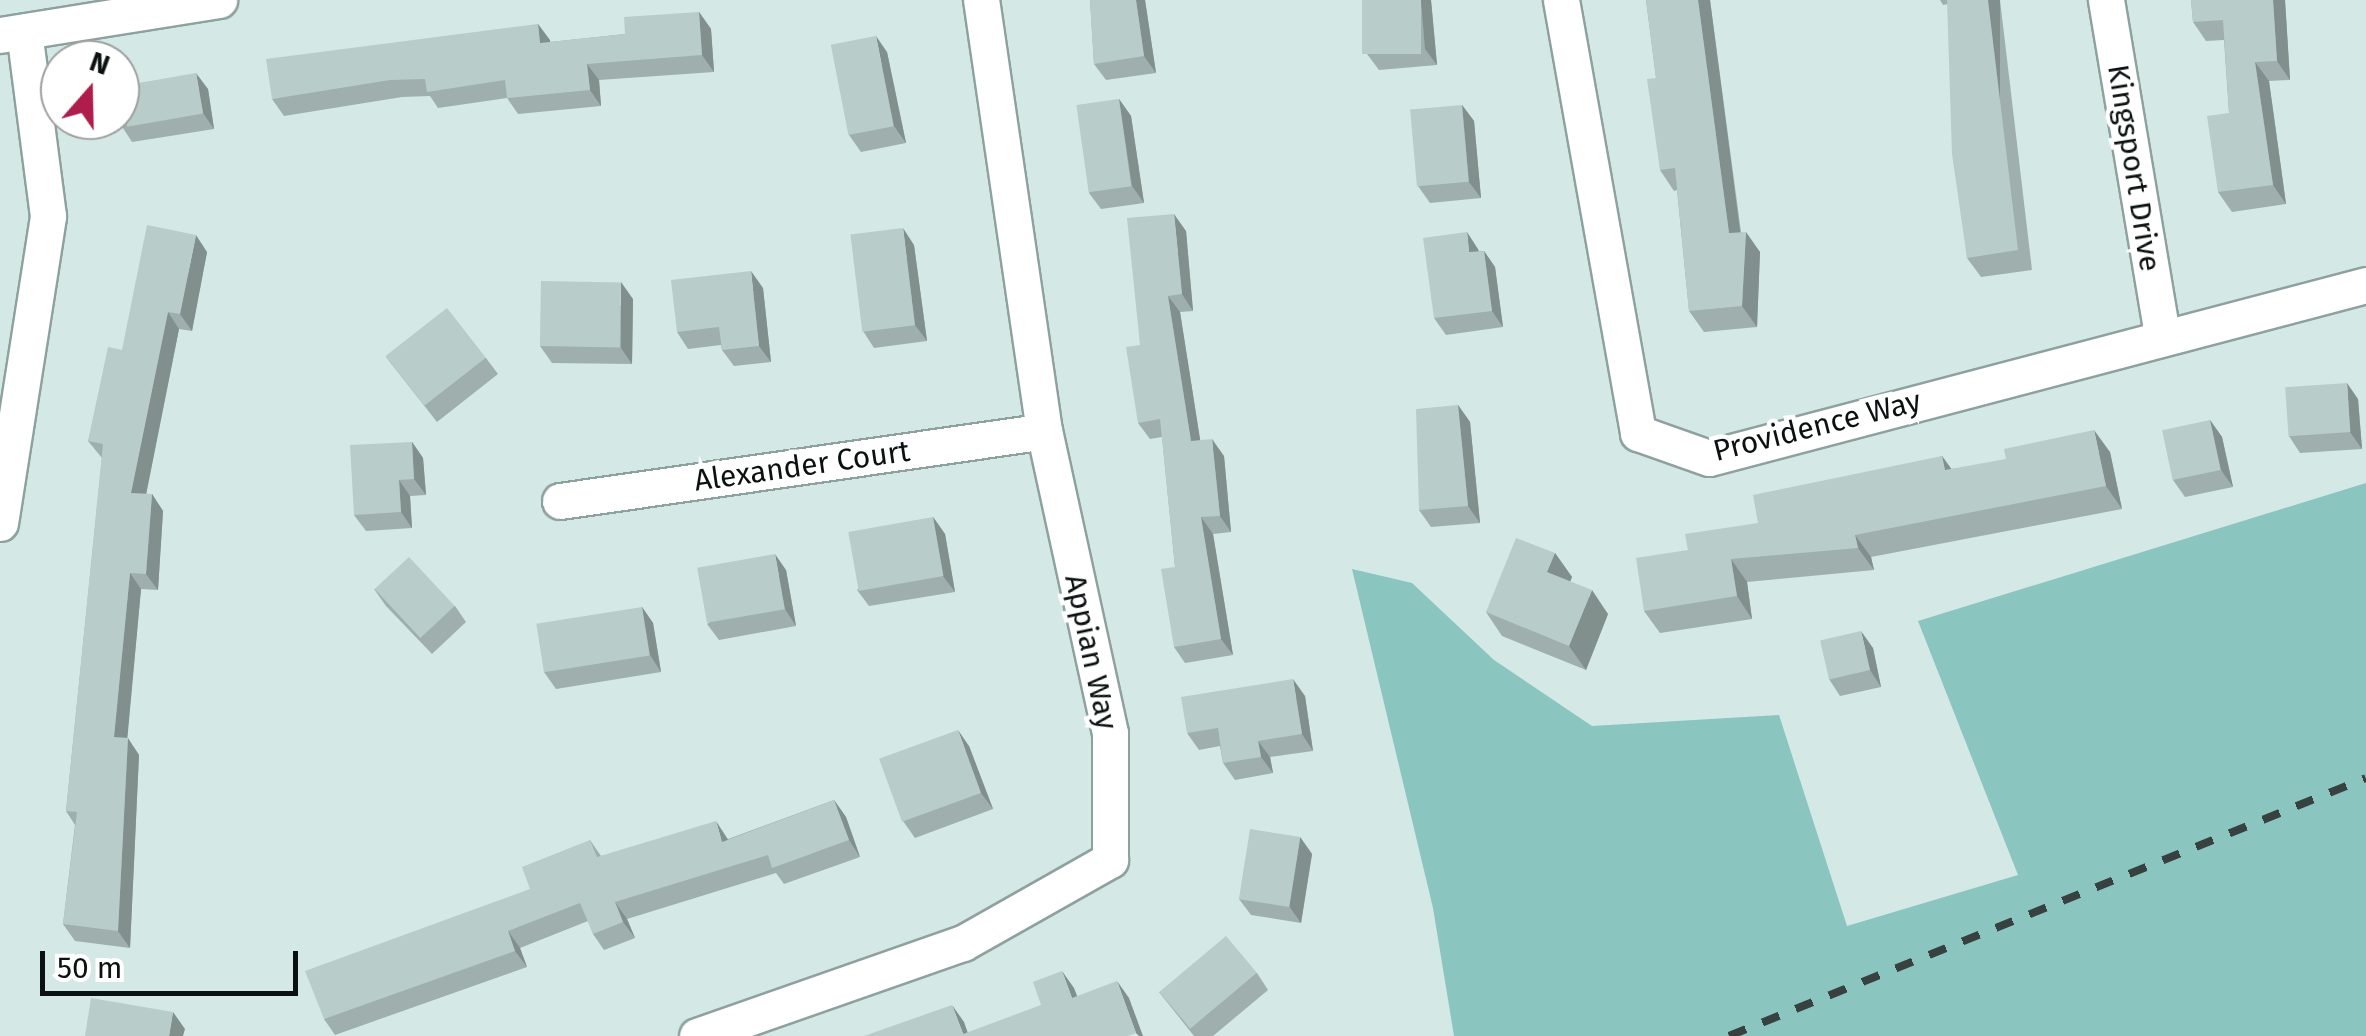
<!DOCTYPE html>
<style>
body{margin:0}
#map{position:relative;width:2366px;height:1036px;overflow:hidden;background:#d4e8e6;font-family:"Fira Sans",sans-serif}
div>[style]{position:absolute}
.green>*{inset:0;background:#8ac5c0}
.roads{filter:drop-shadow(2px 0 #8ea19f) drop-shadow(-2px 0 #8ea19f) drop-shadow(0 2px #8ea19f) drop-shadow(0 -2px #8ea19f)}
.minor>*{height:35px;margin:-17.5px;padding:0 17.5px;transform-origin:17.5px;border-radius:17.5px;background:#fff}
.rail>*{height:8px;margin-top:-4px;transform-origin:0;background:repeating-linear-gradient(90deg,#374140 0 18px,transparent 0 36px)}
.wall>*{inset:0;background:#9eafae}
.shaded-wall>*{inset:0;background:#818f8d;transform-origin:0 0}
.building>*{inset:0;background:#b8ccca;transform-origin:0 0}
span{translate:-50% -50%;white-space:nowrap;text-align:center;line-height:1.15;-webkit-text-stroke:9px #fff;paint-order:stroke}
.street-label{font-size:30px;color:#0a1110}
.north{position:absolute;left:40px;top:40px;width:100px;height:100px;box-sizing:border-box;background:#fff;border:2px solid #9da09f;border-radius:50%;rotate:20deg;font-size:28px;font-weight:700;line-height:40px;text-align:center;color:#0a1110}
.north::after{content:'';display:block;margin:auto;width:35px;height:45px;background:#af1d4c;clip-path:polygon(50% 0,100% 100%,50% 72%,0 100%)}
.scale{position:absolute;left:40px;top:951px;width:258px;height:45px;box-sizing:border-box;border:5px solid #0a1110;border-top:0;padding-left:12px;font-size:30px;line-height:35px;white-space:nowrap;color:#0a1110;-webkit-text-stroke:8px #fff;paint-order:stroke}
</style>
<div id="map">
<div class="green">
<div style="clip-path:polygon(2366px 483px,2366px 1036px,1454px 1036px,1433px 908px,1352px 569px,1412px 583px,1494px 660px,1592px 726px,1779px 715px,1847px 926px,2018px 875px,1918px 621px)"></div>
</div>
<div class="roads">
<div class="minor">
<div style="left:1561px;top:0;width:440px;rotate:79.9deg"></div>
<div style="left:1638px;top:433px;width:75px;rotate:19.4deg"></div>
<div style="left:1709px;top:458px;width:679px;rotate:-14.75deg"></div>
<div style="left:2106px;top:0;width:341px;rotate:80.5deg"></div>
<div style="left:0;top:35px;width:222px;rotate:-9.1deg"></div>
<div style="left:560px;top:501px;width:489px;rotate:-8.2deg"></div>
<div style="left:0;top:523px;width:311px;rotate:-81.1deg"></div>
<div style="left:48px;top:216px;width:186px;rotate:-97.4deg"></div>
<div style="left:697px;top:1036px;width:282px;rotate:-19.3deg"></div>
<div style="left:963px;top:943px;width:169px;rotate:-29.5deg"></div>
<div style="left:1110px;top:860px;width:127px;rotate:-90deg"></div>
<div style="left:1110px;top:733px;width:309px;rotate:-102.3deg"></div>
<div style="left:1044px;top:431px;width:436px;rotate:-98.3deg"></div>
</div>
</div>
<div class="rail">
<div style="left:1729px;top:1036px;width:687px;rotate:-22.05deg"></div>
</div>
<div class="wall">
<div style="clip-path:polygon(1090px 0,1145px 0,1156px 73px,1106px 80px,1094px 64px)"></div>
<div style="clip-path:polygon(1362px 0,1431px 0,1437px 65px,1379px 70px,1367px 54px)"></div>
<div style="clip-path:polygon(1646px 0,1710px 0,1741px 232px,1760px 252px,1757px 327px,1704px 332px,1689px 311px,1677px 190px,1674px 191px,1660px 170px,1656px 78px)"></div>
<div style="clip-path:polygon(1940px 0,2000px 0,2032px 270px,1981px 277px,1967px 258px,1948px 4px,1943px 5px)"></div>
<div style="clip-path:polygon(2191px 0,2285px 0,2290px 80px,2269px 81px,2286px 204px,2232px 212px,2218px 192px,2229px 113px,2224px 40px,2206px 41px,2193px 22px)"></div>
<div style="clip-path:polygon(699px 12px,711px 29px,714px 72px,599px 80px,601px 106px,518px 114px,507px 98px,438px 108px,430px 96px,402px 97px,284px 116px,272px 99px,538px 24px,550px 42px,625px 34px)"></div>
<div style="clip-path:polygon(887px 52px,906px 143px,861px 152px,849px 135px)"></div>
<div style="clip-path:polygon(208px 89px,214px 129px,132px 142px,121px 125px)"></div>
<div style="clip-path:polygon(1119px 99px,1131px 116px,1144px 203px,1101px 209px,1089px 193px)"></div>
<div style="clip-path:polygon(1462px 105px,1474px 121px,1481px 198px,1430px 203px,1418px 186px)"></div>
<div style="clip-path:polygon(1186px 231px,1193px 311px,1180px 312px,1200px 440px,1224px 456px,1231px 532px,1213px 534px,1233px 655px,1185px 663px,1174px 647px,1175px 567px,1162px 437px,1150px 439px,1138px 423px,1140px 345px)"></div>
<div style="clip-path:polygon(914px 245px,927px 341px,874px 348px,863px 331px)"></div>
<div style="clip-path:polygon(1478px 249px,1479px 251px,1484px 251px,1495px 267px,1503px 327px,1446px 335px,1434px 318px)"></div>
<div style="clip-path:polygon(207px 252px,192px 331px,179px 329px,146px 494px,152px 494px,163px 511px,158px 590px,141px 589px,127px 738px,139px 755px,130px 948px,75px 941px,63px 924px,75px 825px,66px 811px,102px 458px,88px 441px,122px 350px)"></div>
<div style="clip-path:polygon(763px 288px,771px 362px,734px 366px,722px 350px,721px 345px,688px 349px,677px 332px)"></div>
<div style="clip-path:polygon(633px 299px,632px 364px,552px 363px,540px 346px)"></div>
<div style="clip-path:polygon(386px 357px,486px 358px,498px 374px,437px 422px)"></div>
<div style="clip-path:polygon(2358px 399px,2362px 449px,2300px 453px,2289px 436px)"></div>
<div style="clip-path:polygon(1458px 405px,1470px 422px,1480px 523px,1431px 527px,1419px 510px)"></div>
<div style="clip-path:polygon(2210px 420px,2222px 437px,2233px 487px,2185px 497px,2173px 480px)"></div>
<div style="clip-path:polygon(412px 442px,423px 458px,426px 495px,410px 496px,412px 528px,366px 531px,354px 515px)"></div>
<div style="clip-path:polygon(2110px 452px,2122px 509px,1871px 557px,1874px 570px,1747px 582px,1752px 619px,1660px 633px,1644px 611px,1688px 550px,1942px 456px,1951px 469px)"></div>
<div style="clip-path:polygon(933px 517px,945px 534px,955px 592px,869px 606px,857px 590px)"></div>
<div style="clip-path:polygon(1555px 553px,1572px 577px,1570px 581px,1608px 614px,1586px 670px,1502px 636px,1486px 612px)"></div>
<div style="clip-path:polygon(786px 570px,796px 626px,719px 640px,707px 624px)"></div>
<div style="clip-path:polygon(374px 589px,455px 606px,466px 622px,432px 654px,386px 606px)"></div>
<div style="clip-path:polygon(642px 607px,653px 623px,661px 672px,556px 689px,544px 672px)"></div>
<div style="clip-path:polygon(1873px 648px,1881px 687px,1840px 696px,1829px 679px)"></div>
<div style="clip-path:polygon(1305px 696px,1313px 751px,1270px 757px,1273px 773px,1235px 780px,1223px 763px,1220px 746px,1199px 750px,1187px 733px)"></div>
<div style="clip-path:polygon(969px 746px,993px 809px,915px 838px,903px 821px)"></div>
<div style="clip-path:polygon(834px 800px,846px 817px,860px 857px,784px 884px,776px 873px,627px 919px,635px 938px,604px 950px,593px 934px,588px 921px,520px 948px,527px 967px,335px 1035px,324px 1019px,530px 889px,590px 840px,601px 856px,727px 838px,728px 839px)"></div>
<div style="clip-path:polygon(1300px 837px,1312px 854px,1301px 923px,1251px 915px,1239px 899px)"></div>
<div style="clip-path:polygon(1257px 973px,1268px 990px,1213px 1036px,1194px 1036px,1159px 992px)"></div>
</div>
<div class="shaded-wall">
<div style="clip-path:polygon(1136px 0,1145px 0,1156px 73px,1144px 56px)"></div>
<div style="clip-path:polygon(1421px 0,1431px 0,1437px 65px,1425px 49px)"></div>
<div style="clip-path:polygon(1698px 0,1710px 0,1743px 254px,1729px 233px)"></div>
<div style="left:1988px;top:0;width:12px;height:252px"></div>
<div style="clip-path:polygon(2273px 0,2285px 0,2290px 80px,2277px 61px)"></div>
<div style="clip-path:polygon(699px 12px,711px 29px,714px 72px,702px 55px)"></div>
<div style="clip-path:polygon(538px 24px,550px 40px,552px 60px,540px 43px)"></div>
<div style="clip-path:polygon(876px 36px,887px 52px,906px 143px,894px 126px)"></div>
<div style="clip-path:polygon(2255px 62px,2269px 81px,2286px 204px,2273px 185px)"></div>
<div style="clip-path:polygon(587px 64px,599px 80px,601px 106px,590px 90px)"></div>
<div style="clip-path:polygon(196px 73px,208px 89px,214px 129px,203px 113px)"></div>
<div style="clip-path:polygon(1119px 99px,1131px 116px,1144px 203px,1132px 186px)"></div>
<div style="clip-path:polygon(1462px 105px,1474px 121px,1481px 198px,1469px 182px)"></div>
<div style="clip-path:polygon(1174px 214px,1186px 231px,1193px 311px,1182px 294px)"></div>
<div style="clip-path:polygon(903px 228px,914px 245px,927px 341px,915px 325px)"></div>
<div style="clip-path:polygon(1467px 232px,1478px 249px,1481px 269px,1469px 252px)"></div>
<div style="clip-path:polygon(1746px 232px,1760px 252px,1757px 327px,1742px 306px)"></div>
<div style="clip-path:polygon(196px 235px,207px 252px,192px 331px,180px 314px)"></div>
<div style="clip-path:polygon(1484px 251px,1495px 267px,1503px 327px,1492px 311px)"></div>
<div style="clip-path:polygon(751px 271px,763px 288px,771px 362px,759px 346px)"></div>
<div style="clip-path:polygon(621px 282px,633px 299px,632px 364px,621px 348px)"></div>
<div style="clip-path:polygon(1168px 296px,1180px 312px,1203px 458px,1191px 441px)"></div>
<div style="clip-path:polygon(168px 312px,179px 329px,143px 510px,131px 493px)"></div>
<div style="clip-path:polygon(2347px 383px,2358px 399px,2362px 449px,2350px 432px)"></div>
<div style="clip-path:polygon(1458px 405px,1470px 422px,1480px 523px,1468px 506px)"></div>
<div style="clip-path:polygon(2210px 420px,2222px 437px,2233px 487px,2221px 470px)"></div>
<div style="clip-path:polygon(2094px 430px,2110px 452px,2122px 509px,2106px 486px)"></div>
<div style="clip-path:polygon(1212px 439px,1224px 456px,1231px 532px,1220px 516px)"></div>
<div style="clip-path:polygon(412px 442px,423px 458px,426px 495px,414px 479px)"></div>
<div style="clip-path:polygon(1942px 456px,1958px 478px,1945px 470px)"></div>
<div style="clip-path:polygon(399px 480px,410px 496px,412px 528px,401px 512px)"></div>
<div style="clip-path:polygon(152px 494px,163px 511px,158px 590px,146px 574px)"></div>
<div style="clip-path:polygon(933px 517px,945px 534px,955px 592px,943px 576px)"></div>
<div style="clip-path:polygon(1201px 517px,1213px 534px,1233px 655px,1221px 639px)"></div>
<div style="clip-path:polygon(1855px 535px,1871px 557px,1874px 570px,1858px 548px)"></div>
<div style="clip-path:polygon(1555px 553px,1572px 577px,1564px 596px,1547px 572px)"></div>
<div style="clip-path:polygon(775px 554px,786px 570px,796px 626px,785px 609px)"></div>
<div style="clip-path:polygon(1731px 559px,1747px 582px,1752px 619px,1737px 596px)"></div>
<div style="clip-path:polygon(130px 573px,141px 589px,126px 753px,114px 737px)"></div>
<div style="clip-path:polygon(1592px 590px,1608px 614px,1586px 670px,1569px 646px)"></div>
<div style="clip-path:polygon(642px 607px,653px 623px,661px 672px,650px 655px)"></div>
<div style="clip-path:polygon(1861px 631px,1873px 648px,1881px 687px,1870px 670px)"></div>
<div style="clip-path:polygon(1293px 679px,1305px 696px,1313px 751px,1302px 734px)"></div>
<div style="clip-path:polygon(958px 730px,969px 746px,993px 809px,981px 793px)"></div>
<div style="clip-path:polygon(128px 738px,139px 755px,130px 948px,118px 931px)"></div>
<div style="clip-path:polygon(1258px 741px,1270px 757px,1273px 773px,1261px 757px)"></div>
<div style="clip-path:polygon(834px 800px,846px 817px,860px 857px,849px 840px)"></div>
<div style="clip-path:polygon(716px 821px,727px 838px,734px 858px,722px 842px)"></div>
<div style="clip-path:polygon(1300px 837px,1312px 854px,1301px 923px,1289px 906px)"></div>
<div style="clip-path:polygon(615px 902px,627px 919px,635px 938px,623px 922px)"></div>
<div style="clip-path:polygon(508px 931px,520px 948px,527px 967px,515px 951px)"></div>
<div style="clip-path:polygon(1062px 971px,1074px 988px,1084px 1014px,1072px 998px)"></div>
<div style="clip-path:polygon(1117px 981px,1129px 998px,1143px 1036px,1139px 1036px,1136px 1033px)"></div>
<div style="clip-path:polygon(952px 1005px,964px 1022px,969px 1036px,964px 1036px)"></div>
<div style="clip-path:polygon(173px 1012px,185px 1029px,183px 1036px,169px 1036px)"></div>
</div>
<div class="building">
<div style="clip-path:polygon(1090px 0,1136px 0,1144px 56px,1094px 64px)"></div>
<div style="left:1362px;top:0;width:59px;height:54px"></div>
<div style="clip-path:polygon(1646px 0,1698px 0,1729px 233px,1746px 232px,1742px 306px,1689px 311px,1675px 168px,1660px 170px,1647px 79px,1656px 78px)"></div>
<div style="clip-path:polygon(1947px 0,1988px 0,2018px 250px,1967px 258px,1952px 154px)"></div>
<div style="clip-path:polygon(2191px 0,2273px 0,2277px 61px,2255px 62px,2273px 185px,2218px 192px,2207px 116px,2229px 113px,2223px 20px,2193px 22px)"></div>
<div style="clip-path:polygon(699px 12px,702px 55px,587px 64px,590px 90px,507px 98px,505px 80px,427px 92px,425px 79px,390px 80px,272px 99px,266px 59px,538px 24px,540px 43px,625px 34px,624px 17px)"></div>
<div style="left:876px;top:36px;width:92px;height:46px;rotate:79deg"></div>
<div style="left:196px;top:73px;width:41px;height:77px;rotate:80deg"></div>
<div style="left:1119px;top:99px;width:88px;height:43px;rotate:82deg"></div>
<div style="left:1462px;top:105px;width:77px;height:52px;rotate:85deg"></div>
<div style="clip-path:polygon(1174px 214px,1182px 294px,1168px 296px,1191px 441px,1212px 439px,1220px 516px,1201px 517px,1221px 639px,1174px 647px,1161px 569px,1175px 567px,1160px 419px,1138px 423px,1126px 347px,1140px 345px,1127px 218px)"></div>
<div style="clip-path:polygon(147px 225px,196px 235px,180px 314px,168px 312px,131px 493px,152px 494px,146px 574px,130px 573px,114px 737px,128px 738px,118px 931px,63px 924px,77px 812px,66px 811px,103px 444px,88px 441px,108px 347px,122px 350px)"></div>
<div style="left:903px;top:228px;width:98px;height:53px;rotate:83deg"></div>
<div style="clip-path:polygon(1467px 232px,1469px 252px,1484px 251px,1492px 311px,1434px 318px,1423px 238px)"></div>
<div style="clip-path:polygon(751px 271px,759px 346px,722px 350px,719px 327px,677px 332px,671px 280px)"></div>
<div style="left:541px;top:281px;width:80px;height:65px;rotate:1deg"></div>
<div style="left:447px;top:308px;width:63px;height:78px;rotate:52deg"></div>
<div style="left:2347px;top:383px;width:49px;height:62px;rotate:86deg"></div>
<div style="clip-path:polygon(1458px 405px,1468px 506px,1419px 510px,1416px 409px)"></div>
<div style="left:2210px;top:420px;width:51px;height:49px;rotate:78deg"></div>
<div style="clip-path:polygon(2094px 430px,2106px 486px,1855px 535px,1858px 548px,1731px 559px,1737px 596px,1644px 611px,1636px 558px,1688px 550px,1685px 534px,1758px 523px,1753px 495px,1942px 456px,1945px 470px,2006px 459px,2004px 449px)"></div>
<div style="clip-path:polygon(412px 442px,414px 479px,399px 480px,401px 512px,354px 515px,350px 445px)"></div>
<div style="left:933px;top:517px;width:60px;height:86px;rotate:80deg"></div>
<div style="clip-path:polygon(1516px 538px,1555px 553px,1547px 572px,1592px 590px,1569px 646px,1486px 612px)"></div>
<div style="left:775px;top:554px;width:56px;height:79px;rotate:80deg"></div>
<div style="left:409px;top:557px;width:67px;height:47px;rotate:47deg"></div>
<div style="left:642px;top:607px;width:49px;height:107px;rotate:81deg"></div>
<div style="left:1861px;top:631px;width:40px;height:42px;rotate:77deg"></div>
<div style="clip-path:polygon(1293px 679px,1302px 734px,1258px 741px,1261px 757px,1223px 763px,1218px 728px,1187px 733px,1181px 697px)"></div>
<div style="left:958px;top:730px;width:67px;height:84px;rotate:70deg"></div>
<div style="clip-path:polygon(834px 800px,849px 840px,772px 868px,768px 855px,615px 902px,623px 922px,593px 934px,580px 903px,508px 931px,515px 951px,324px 1019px,305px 971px,530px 889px,522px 867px,590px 840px,597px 857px,716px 821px,722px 842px)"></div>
<div style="left:1250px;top:829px;width:51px;height:71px;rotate:9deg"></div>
<div style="left:1226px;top:936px;width:48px;height:87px;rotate:50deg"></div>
<div style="clip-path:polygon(1062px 971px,1072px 998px,1117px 981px,1136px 1033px,1128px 1036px,864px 1036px,952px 1005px,963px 1034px,1041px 1005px,1033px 982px)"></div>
<div style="clip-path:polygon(91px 998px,173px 1012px,169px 1036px,85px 1036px)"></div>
</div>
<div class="street-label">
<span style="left:2134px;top:168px;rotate:81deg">Kingsport Drive</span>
<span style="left:1817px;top:426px;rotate:-14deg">Providence Way</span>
<span style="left:802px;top:466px;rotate:-8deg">Alexander Court</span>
<span style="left:1091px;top:652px;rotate:78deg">Appian Way</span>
</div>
<div class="north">N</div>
<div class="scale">50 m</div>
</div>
